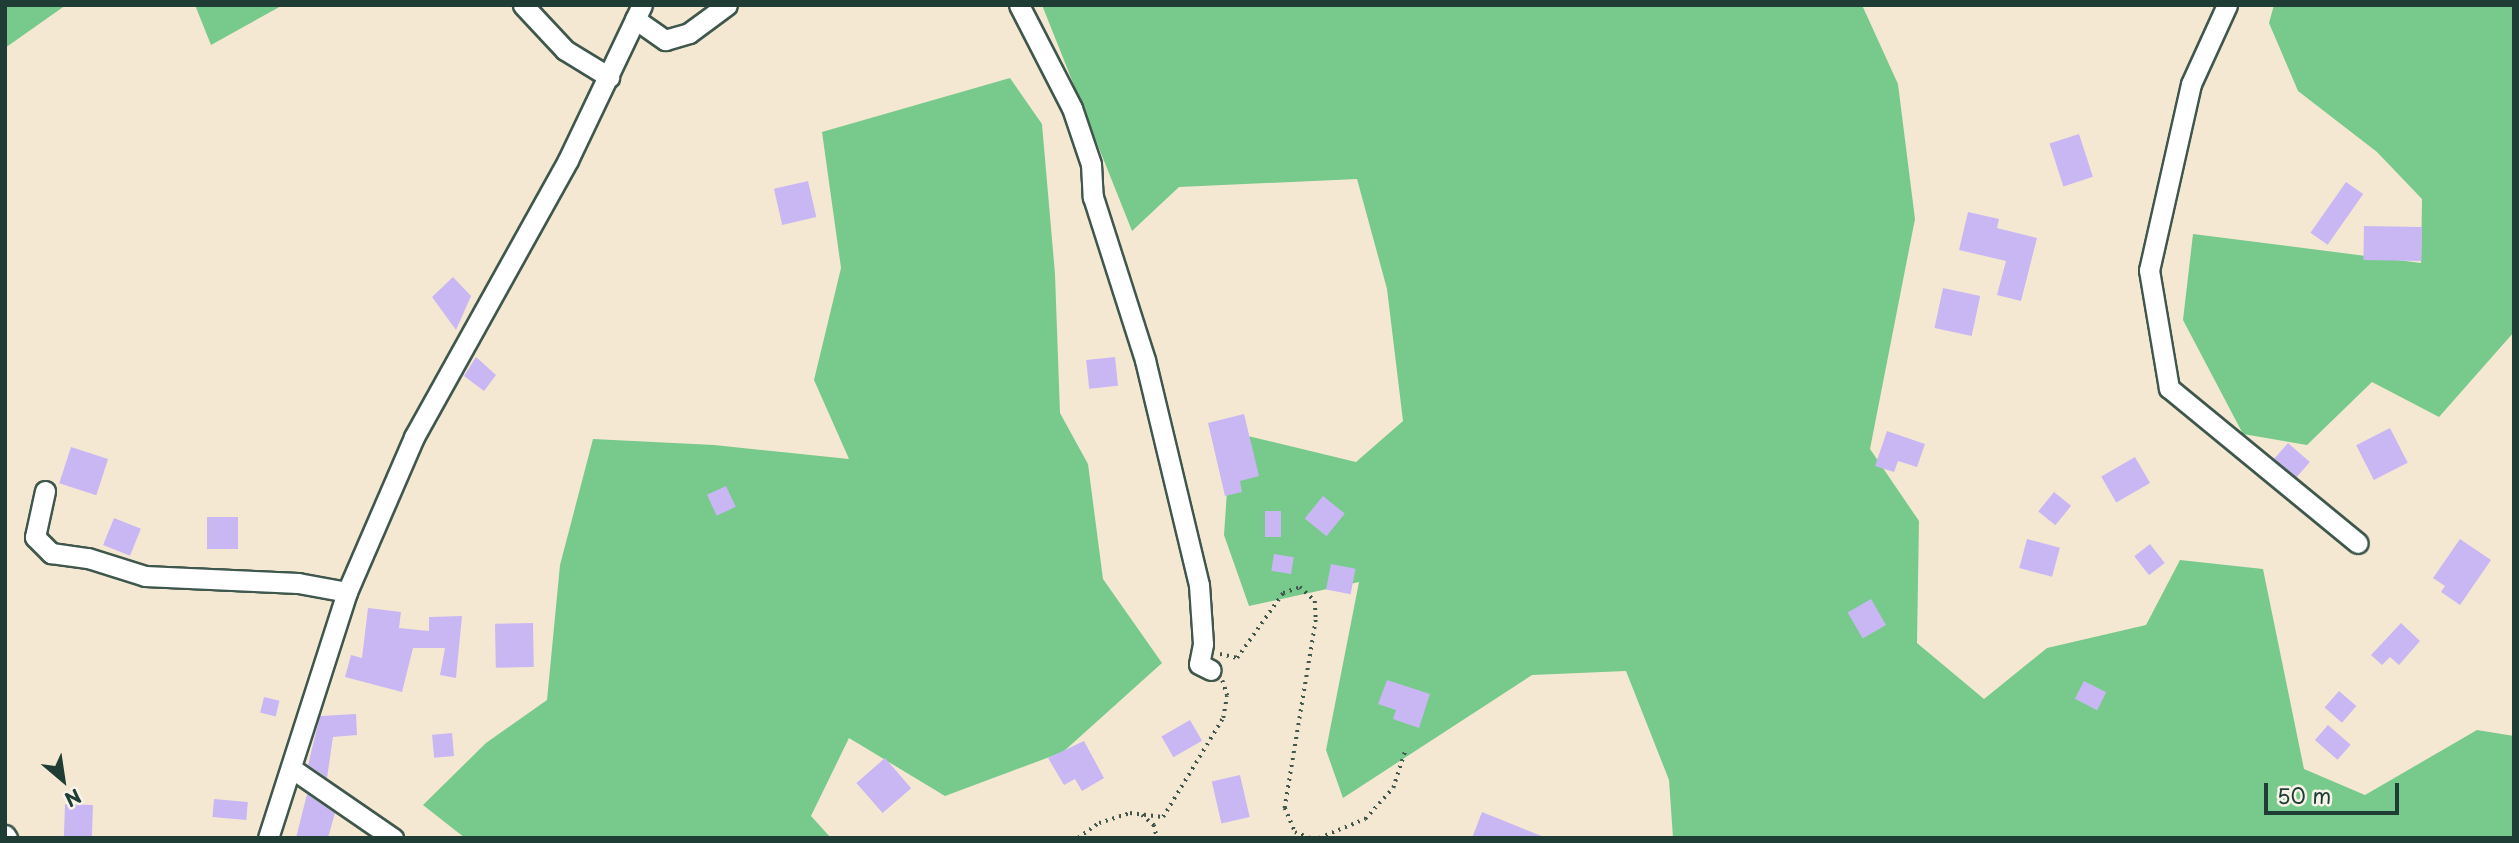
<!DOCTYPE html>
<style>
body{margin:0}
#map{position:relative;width:2519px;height:843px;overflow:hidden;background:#f5e8d3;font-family:"Playpen Sans",sans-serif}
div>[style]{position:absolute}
.green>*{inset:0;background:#78ca8c}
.building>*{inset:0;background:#c9b7f4;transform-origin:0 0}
.path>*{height:3.5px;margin-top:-1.75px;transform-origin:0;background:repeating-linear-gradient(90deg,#3f574c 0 2px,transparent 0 7px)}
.roads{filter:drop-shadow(2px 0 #3f574c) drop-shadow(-2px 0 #3f574c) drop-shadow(0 2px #3f574c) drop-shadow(0 -2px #3f574c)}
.minor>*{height:19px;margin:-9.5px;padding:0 9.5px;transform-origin:9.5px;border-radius:9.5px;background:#fff}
span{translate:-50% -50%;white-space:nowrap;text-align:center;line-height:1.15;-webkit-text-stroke:5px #f7f3e8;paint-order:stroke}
.frame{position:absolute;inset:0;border:7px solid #1f3d34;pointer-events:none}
.north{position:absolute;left:28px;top:745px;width:70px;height:70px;-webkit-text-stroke:5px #f7f3e8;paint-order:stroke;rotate:151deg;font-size:19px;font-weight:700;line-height:28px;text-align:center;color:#1f3d34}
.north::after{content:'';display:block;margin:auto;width:24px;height:32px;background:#1f3d34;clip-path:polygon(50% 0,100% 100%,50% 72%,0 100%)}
.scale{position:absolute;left:2264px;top:783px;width:135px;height:32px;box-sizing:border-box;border:4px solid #1f3d34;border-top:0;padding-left:9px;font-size:21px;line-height:24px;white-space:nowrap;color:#1f3d34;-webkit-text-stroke:5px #f7f3e8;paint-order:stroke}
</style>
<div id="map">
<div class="green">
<div style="clip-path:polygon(5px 5px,66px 5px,5px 48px)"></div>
<div style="clip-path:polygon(195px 5px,283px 5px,211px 45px)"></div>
<div style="clip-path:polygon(1042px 5px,1862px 5px,1898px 84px,1915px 219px,1870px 449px,1919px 521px,1917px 643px,1984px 699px,2047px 648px,2146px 625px,2180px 560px,2263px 569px,2304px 769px,2365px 795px,2477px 730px,2514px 736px,2514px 838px,1673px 838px,1669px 780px,1626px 671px,1532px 675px,1343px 798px,1326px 750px,1359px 582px,1249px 606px,1224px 535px,1231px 432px,1356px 462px,1403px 421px,1387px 289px,1357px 179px,1179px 187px,1132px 231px)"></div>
<div style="clip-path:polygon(2274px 5px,2514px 5px,2514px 332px,2439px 417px,2372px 382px,2307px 445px,2243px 434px,2183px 320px,2193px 234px,2421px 263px,2422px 199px,2377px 152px,2298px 91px,2269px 23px)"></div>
<div style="clip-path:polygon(1010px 78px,1042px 124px,1055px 274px,1060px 413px,1088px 464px,1103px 579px,1162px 663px,1063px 752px,945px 796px,849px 738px,811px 816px,831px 838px,465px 838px,423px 805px,486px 743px,547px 700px,560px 565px,593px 439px,714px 445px,849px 459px,814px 380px,841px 268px,822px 132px)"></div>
</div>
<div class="building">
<div style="left:2079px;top:134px;width:45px;height:31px;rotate:72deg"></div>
<div style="left:808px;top:181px;width:37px;height:35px;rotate:77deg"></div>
<div style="left:2346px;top:182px;width:21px;height:62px;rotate:35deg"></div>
<div style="clip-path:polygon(1968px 212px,1999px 219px,1997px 228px,2037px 238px,2021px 301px,1997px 295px,2006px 261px,1959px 250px)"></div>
<div style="left:2364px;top:226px;width:58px;height:34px;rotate:1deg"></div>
<div style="clip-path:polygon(453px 277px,471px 296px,456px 330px,432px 297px)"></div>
<div style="left:1943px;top:288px;width:38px;height:41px;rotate:12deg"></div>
<div style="clip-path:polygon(476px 357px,496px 375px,484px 391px,464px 376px)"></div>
<div style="left:1115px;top:357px;width:29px;height:29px;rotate:84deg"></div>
<div style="clip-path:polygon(1244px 414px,1259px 476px,1240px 481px,1242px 492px,1225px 496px,1208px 423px)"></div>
<div style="left:2390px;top:428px;width:39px;height:38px;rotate:63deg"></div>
<div style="clip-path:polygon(1887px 431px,1925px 444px,1917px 467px,1898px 461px,1894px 472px,1875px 466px)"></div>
<div style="left:2288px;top:443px;width:29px;height:21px;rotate:41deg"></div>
<div style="left:71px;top:447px;width:39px;height:38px;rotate:18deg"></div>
<div style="left:2135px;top:457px;width:30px;height:39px;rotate:60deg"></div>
<div style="left:726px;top:486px;width:23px;height:21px;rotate:65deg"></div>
<div style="left:2054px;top:492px;width:22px;height:25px;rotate:39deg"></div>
<div style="left:1323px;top:496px;width:28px;height:29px;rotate:39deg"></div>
<div style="left:1265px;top:511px;width:16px;height:26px"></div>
<div style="left:207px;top:517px;width:31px;height:32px"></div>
<div style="left:114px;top:518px;width:29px;height:29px;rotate:22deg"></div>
<div style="left:2027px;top:539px;width:34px;height:30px;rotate:15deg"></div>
<div style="clip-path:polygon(2460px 539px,2491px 560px,2460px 605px,2441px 592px,2445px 586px,2433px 578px)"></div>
<div style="left:2150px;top:544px;width:24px;height:20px;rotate:52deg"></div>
<div style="left:1274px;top:554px;width:20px;height:17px;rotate:9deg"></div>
<div style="left:1331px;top:564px;width:25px;height:26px;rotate:11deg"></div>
<div style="left:1871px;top:599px;width:30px;height:27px;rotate:60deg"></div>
<div style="clip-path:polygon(368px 608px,401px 612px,399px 628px,429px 631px,429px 617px,462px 616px,456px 678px,440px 675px,445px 648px,413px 648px,402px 692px,345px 677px,351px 655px,362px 658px)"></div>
<div style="left:533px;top:623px;width:44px;height:38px;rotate:89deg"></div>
<div style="clip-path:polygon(2401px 623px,2420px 641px,2399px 665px,2390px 657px,2382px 665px,2371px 655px)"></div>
<div style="clip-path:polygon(1387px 680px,1430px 694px,1419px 728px,1393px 719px,1396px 710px,1378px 704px)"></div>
<div style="left:2084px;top:681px;width:25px;height:20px;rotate:27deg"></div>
<div style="left:2339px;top:691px;width:23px;height:22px;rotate:41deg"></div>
<div style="left:264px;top:697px;width:16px;height:16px;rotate:14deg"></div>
<div style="clip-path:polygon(356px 714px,357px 735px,333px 737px,327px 778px,308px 765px,320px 716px)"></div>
<div style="left:1190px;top:720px;width:24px;height:33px;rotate:60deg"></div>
<div style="left:2328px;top:725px;width:30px;height:20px;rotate:41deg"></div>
<div style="left:452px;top:733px;width:23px;height:20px;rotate:85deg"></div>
<div style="clip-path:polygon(1084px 741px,1104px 778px,1082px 791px,1075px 779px,1064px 785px,1048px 758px)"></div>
<div style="left:885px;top:758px;width:40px;height:38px;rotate:49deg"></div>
<div style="left:1240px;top:775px;width:43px;height:29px;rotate:77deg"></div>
<div style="clip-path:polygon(307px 794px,335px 813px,328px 838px,296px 838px)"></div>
<div style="left:214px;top:799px;width:34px;height:18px;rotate:5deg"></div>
<div style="left:65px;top:804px;width:28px;height:32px;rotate:2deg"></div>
<div style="clip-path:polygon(1482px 812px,1544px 837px,1544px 838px,1472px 838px)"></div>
</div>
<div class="path">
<div style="left:1220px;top:654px;width:17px;rotate:13deg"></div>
<div style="left:1237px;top:658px;width:80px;rotate:-54.7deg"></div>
<div style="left:1283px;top:593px;width:18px;rotate:-19deg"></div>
<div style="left:1300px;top:587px;width:21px;rotate:43deg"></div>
<div style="left:1315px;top:601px;width:19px;rotate:87deg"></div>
<div style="left:1316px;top:620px;width:191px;rotate:99.4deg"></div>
<div style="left:1285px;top:808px;width:26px;rotate:67deg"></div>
<div style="left:1295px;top:832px;width:16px;rotate:22deg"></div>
<div style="left:1142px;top:815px;width:16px;rotate:40deg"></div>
<div style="left:1154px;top:825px;width:13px;rotate:77deg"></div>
<div style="left:1078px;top:838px;width:26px;rotate:-36deg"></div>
<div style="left:1099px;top:823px;width:33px;rotate:-18deg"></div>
<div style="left:1130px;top:813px;width:33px;rotate:7deg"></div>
<div style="left:1163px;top:817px;width:116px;rotate:-58.8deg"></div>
<div style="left:1223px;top:718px;width:22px;rotate:-80deg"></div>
<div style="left:1227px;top:696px;width:16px;rotate:-108deg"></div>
<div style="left:1319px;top:838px;width:50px;rotate:-22.4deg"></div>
<div style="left:1365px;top:819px;width:42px;rotate:-47.9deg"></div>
<div style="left:1393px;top:788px;width:40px;rotate:-72deg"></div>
</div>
<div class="roads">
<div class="minor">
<div style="left:523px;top:5px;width:62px;rotate:47deg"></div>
<div style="left:565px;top:50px;width:52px;rotate:31.5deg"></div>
<div style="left:1019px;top:5px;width:116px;rotate:62.8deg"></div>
<div style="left:1072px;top:108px;width:59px;rotate:71.3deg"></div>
<div style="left:1091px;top:164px;width:33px;rotate:87deg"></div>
<div style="left:1093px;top:197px;width:171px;rotate:72.3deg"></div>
<div style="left:1145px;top:360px;width:231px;rotate:76.5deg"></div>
<div style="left:1199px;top:585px;width:59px;rotate:86.1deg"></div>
<div style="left:1203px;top:644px;width:20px;rotate:101deg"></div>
<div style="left:1199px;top:664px;width:13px;rotate:27deg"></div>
<div style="left:2227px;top:5px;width:87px;rotate:114.5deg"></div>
<div style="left:2191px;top:84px;width:191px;rotate:102.7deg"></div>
<div style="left:2149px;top:270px;width:120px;rotate:80.4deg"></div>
<div style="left:2169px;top:388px;width:244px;rotate:39.4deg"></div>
<div style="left:635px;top:19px;width:37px;rotate:35deg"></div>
<div style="left:665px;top:40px;width:25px;rotate:-16deg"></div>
<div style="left:689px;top:33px;width:47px;rotate:-36.4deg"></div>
<div style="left:45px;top:491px;width:47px;rotate:102.3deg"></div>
<div style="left:35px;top:537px;width:23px;rotate:45deg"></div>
<div style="left:51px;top:553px;width:37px;rotate:8deg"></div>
<div style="left:88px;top:558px;width:60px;rotate:17.5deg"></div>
<div style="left:145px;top:576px;width:153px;rotate:2.6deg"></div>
<div style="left:298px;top:583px;width:50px;rotate:10.4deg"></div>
<div style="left:291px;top:768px;width:124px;rotate:34.5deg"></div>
<div style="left:5px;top:835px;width:4px;rotate:56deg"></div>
<div style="left:268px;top:838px;width:258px;rotate:-72.2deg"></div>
<div style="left:347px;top:592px;width:169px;rotate:-66.6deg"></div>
<div style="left:414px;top:437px;width:317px;rotate:-60.9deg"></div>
<div style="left:568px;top:160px;width:172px;rotate:-64.5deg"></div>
</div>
</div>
<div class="frame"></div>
<div class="north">N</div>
<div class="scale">50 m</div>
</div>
